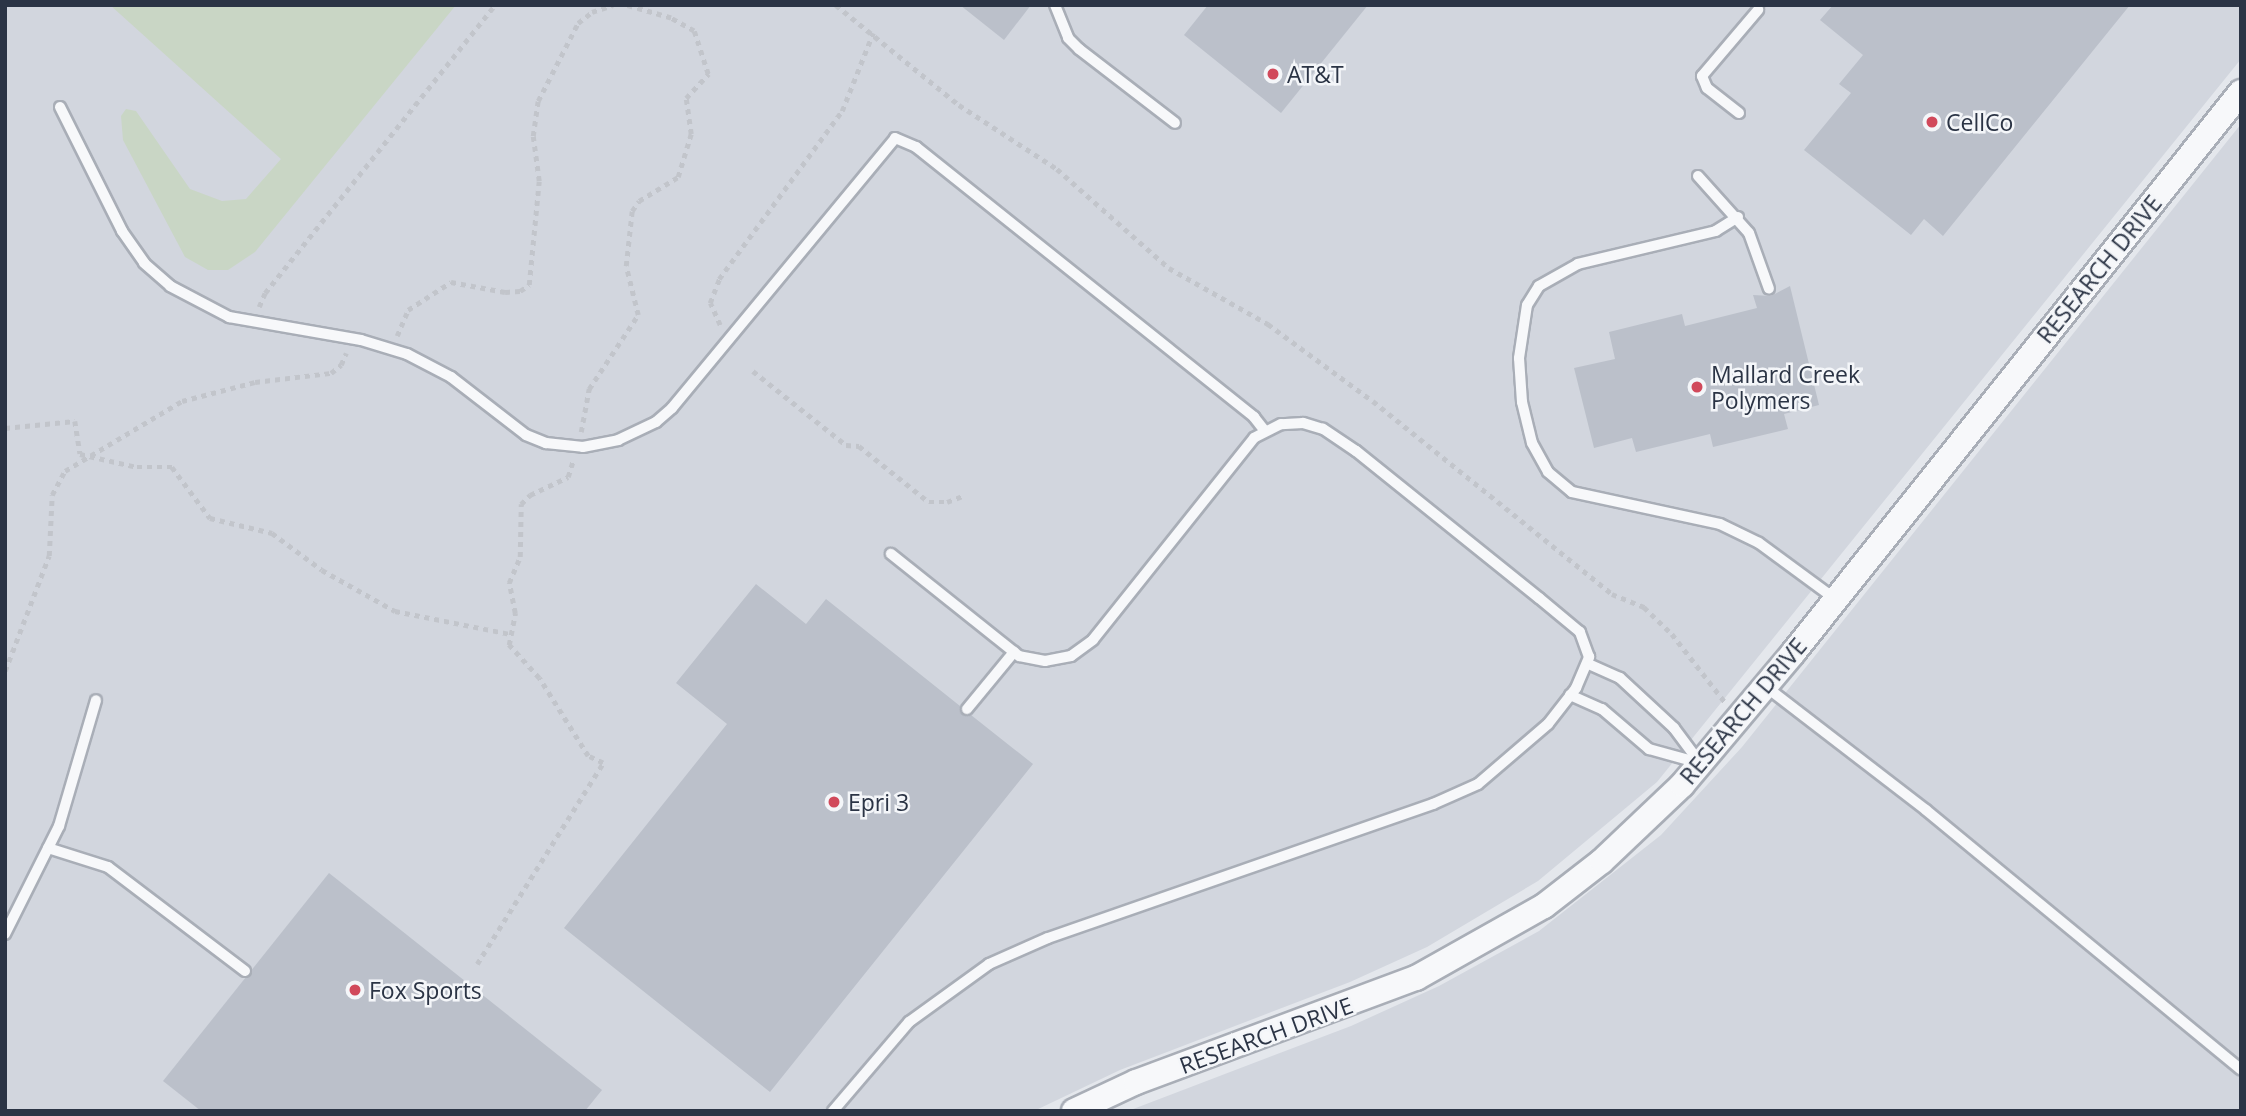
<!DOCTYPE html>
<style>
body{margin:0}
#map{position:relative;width:2246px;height:1116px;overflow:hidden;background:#e4e7ec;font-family:"Open Sans",sans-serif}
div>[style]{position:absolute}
.built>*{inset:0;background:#d2d6de}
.green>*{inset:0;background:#c9d6c5}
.building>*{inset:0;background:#bbc0ca}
.path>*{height:4.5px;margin-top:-2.25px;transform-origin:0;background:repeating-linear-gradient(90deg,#c2c5cb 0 5px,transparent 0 10px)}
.roads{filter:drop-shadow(2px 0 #a9aeb7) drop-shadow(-2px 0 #a9aeb7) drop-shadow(0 2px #a9aeb7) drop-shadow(0 -2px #a9aeb7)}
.service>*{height:10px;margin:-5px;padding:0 5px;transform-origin:5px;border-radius:5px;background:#f7f8fa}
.tertiary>*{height:24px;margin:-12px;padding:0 12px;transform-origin:12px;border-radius:12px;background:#f7f8fa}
.dots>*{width:19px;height:19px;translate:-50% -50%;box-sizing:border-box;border:4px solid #f4f6f9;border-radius:50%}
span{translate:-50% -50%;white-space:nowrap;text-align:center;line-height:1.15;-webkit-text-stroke:5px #f4f6f9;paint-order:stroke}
.poi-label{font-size:23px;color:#2b3445}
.left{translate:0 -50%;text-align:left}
.street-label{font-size:23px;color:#2b3445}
.frame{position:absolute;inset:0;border:7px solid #2b3445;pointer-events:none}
</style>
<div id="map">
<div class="built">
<div style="clip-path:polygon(5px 5px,2241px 5px,2241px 59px,1657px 782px,1538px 881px,1427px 947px,1350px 982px,1120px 1070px,1034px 1111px,5px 1111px)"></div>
<div style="clip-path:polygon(2241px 124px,2241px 1111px,1128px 1111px,1351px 1026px,1439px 986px,1539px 931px,1661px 835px,1742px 747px)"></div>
</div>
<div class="green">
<div style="clip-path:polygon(110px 5px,456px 5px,255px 252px,228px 270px,208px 270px,185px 257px,123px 140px,121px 116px,126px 109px,136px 111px,190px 189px,222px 201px,246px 199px,281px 159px)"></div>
</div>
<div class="building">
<div style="clip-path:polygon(960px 5px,1031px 5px,1004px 40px)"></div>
<div style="clip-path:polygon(1208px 5px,1368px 5px,1281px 113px,1184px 35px)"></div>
<div style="clip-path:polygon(1833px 5px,2130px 5px,1943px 236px,1924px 219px,1911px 235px,1804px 150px,1851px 93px,1839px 84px,1863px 55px,1820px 20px)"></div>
<div style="clip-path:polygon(1790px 286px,1819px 405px,1784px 414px,1788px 429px,1713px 447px,1710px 434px,1636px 452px,1632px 438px,1594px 448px,1574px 368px,1615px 359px,1609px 332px,1682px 314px,1685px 326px,1757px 308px,1753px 295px,1771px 296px)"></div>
<div style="clip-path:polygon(756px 584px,806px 624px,826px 599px,960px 706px,963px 715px,971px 715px,1033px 764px,770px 1092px,564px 928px,727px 724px,676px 683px)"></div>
<div style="clip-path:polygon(329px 873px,602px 1090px,585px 1111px,201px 1111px,163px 1081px)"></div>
</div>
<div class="path">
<div style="left:836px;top:5px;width:159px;rotate:39.1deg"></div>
<div style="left:959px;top:105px;width:117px;rotate:33.1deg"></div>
<div style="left:1057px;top:169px;width:149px;rotate:41.5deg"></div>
<div style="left:1169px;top:268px;width:114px;rotate:29.5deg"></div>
<div style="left:1268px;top:324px;width:130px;rotate:36.3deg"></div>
<div style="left:1373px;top:401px;width:307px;rotate:38.9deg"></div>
<div style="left:1612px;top:594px;width:35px;rotate:22deg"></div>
<div style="left:1644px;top:607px;width:39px;rotate:44deg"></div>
<div style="left:1672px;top:634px;width:86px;rotate:52.1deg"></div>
<div style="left:259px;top:307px;width:15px;rotate:-67deg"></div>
<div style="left:265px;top:293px;width:369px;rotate:-51.4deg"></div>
<div style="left:720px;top:325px;width:24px;rotate:-114deg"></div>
<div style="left:710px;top:303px;width:26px;rotate:-69deg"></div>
<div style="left:719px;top:279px;width:208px;rotate:-53.8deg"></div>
<div style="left:842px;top:111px;width:84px;rotate:-68.3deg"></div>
<div style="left:397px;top:336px;width:28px;rotate:-67deg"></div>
<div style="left:408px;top:310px;width:51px;rotate:-33.1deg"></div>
<div style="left:451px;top:282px;width:55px;rotate:10.5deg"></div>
<div style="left:505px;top:292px;width:15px;rotate:-4deg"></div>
<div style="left:520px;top:291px;width:11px;rotate:-34deg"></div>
<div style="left:529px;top:285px;width:104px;rotate:-84.5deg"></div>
<div style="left:539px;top:181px;width:45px;rotate:-97.6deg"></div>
<div style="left:533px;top:136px;width:35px;rotate:-82deg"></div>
<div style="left:538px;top:101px;width:88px;rotate:-62.9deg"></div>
<div style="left:578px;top:23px;width:18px;rotate:-38deg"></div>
<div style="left:592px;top:12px;width:22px;rotate:-18deg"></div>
<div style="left:753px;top:371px;width:119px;rotate:38.5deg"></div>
<div style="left:846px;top:445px;width:13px;rotate:4deg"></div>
<div style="left:859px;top:446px;width:90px;rotate:38.7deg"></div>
<div style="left:929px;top:502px;width:18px"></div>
<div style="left:947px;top:502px;width:17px;rotate:-21deg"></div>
<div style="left:5px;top:428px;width:70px;rotate:-5.7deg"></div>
<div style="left:75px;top:421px;width:33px;rotate:81deg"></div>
<div style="left:80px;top:454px;width:58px;rotate:12.8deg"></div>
<div style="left:137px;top:467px;width:35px"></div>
<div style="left:172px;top:467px;width:64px;rotate:53.3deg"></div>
<div style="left:210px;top:518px;width:64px;rotate:13.6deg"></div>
<div style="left:272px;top:533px;width:62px;rotate:36.5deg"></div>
<div style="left:322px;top:570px;width:84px;rotate:29.3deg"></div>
<div style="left:395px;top:611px;width:117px;rotate:11.3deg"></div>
<div style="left:581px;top:432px;width:44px;rotate:-79.5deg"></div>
<div style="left:589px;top:389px;width:89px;rotate:-56.5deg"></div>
<div style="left:638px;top:315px;width:50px;rotate:-103.8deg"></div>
<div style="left:626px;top:266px;width:55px;rotate:-83.8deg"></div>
<div style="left:632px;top:211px;width:12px;rotate:-55deg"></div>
<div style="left:639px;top:201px;width:46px;rotate:-31.6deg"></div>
<div style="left:678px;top:177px;width:45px;rotate:-73.2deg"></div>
<div style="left:691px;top:134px;width:36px;rotate:-98deg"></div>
<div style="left:686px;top:98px;width:33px;rotate:-47deg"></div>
<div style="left:708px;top:74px;width:45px;rotate:-108deg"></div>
<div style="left:694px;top:31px;width:26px;rotate:-151deg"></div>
<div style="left:671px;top:18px;width:47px;rotate:-163.9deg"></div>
<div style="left:5px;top:671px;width:123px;rotate:-69.1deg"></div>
<div style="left:49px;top:556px;width:61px;rotate:-87.2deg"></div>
<div style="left:52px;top:495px;width:27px;rotate:-62deg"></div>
<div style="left:65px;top:471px;width:136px;rotate:-30.9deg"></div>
<div style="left:182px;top:401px;width:75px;rotate:-14.6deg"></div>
<div style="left:255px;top:382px;width:77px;rotate:-6.8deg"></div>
<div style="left:331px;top:373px;width:13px;rotate:-39deg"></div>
<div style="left:341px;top:365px;width:13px;rotate:-67deg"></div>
<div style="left:477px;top:964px;width:237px;rotate:-57.9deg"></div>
<div style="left:603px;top:763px;width:17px;rotate:-155deg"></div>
<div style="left:588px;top:756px;width:92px;rotate:-122.1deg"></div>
<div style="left:539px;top:678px;width:45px;rotate:-132.3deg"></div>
<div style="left:509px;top:645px;width:33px;rotate:-79deg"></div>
<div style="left:515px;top:613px;width:31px;rotate:-101deg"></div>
<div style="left:509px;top:583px;width:28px;rotate:-67deg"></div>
<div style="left:520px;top:557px;width:53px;rotate:-88.9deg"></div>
<div style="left:521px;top:504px;width:13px;rotate:-45deg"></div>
<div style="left:530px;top:495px;width:42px;rotate:-25.3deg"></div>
<div style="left:568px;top:477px;width:17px;rotate:-73deg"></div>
</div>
<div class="roads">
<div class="service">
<div style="left:1055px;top:5px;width:35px;rotate:68deg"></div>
<div style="left:1068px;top:38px;width:16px;rotate:45deg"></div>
<div style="left:1079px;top:49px;width:121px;rotate:37.6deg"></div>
<div style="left:60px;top:107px;width:139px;rotate:63.4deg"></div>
<div style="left:122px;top:231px;width:39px;rotate:55deg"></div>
<div style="left:144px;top:263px;width:35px;rotate:41deg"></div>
<div style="left:170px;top:286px;width:67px;rotate:27.7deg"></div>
<div style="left:229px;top:317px;width:134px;rotate:9.9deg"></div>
<div style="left:361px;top:340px;width:48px;rotate:16.9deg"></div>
<div style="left:407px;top:354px;width:50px;rotate:27.6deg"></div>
<div style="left:451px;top:377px;width:95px;rotate:37.7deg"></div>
<div style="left:526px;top:435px;width:22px;rotate:22deg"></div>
<div style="left:546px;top:443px;width:37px;rotate:6deg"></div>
<div style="left:583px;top:447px;width:36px;rotate:-11deg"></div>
<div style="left:618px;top:440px;width:42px;rotate:-25.3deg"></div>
<div style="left:656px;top:422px;width:21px;rotate:-41deg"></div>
<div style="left:672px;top:408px;width:350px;rotate:-50.4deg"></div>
<div style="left:895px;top:138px;width:23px;rotate:23deg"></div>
<div style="left:916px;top:147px;width:433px;rotate:38.6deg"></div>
<div style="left:1254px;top:417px;width:18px;rotate:52deg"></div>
<div style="left:1739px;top:113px;width:41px;rotate:-142deg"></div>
<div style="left:1707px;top:88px;width:13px;rotate:-113deg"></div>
<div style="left:1702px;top:76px;width:87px;rotate:-49.7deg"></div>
<div style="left:1698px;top:176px;width:76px;rotate:48.2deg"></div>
<div style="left:1749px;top:233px;width:59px;rotate:70.3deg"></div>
<div style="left:1738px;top:217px;width:26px;rotate:148deg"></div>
<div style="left:1716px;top:231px;width:142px;rotate:166.6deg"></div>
<div style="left:1578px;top:264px;width:45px;rotate:150.6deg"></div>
<div style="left:1539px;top:286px;width:22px;rotate:122deg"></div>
<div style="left:1527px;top:305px;width:54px;rotate:98.6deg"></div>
<div style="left:1519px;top:358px;width:44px;rotate:86.1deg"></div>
<div style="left:1522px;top:402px;width:42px;rotate:76.3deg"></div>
<div style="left:1532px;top:443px;width:33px;rotate:61deg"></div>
<div style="left:1548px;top:472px;width:31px;rotate:40deg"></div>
<div style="left:1572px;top:492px;width:151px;rotate:12.2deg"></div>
<div style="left:1720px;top:524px;width:43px;rotate:26deg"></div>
<div style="left:1759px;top:543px;width:93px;rotate:36.3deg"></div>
<div style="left:1765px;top:686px;width:203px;rotate:37.6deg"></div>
<div style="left:1926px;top:810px;width:408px;rotate:39.5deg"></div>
<div style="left:1570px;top:695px;width:35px;rotate:24deg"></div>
<div style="left:1602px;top:709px;width:62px;rotate:40.4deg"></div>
<div style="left:1649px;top:749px;width:53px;rotate:15.4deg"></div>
<div style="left:1700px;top:763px;width:44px;rotate:-126.6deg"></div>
<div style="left:1674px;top:728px;width:74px;rotate:-137.2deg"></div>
<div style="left:1620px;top:678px;width:35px;rotate:-156deg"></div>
<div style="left:967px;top:709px;width:74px;rotate:-50.5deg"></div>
<div style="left:48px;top:848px;width:63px;rotate:17.6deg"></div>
<div style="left:108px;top:867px;width:172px;rotate:37.2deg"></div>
<div style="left:5px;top:934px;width:121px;rotate:-63.4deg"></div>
<div style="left:59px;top:826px;width:131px;rotate:-73.6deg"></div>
<div style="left:833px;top:1111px;width:117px;rotate:-49.5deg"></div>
<div style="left:909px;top:1022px;width:99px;rotate:-35.9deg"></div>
<div style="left:989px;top:964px;width:64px;rotate:-23.8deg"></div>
<div style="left:1048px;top:938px;width:408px;rotate:-19.2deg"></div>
<div style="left:1433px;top:804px;width:49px;rotate:-24deg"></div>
<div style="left:1478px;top:784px;width:92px;rotate:-40.6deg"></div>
<div style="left:1548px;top:724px;width:46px;rotate:-52.1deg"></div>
<div style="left:1576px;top:688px;width:34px;rotate:-67deg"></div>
<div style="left:1589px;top:657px;width:27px;rotate:-110deg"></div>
<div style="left:1580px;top:632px;width:53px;rotate:-140.3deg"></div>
<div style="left:1539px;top:598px;width:235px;rotate:-141.2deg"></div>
<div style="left:1356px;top:451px;width:40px;rotate:-146deg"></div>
<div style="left:1323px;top:429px;width:21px;rotate:-163deg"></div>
<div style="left:1303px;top:423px;width:22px;rotate:177deg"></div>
<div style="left:1281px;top:424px;width:30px;rotate:153deg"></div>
<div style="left:1254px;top:438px;width:258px;rotate:128.6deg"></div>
<div style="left:1093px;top:640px;width:27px;rotate:144deg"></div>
<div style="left:1071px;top:656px;width:26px;rotate:169deg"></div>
<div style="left:1045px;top:661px;width:26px;rotate:-169deg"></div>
<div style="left:1019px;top:656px;width:164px;rotate:-141.4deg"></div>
</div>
<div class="tertiary">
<div style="left:1074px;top:1111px;width:68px;rotate:-25.1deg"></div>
<div style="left:1136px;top:1082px;width:299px;rotate:-20.4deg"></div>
<div style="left:1416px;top:978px;width:147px;rotate:-29.4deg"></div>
<div style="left:1544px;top:906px;width:73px;rotate:-37.8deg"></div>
<div style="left:1602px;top:861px;width:110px;rotate:-43.5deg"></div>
<div style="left:1682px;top:785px;width:172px;rotate:-49.9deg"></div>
<div style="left:1793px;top:653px;width:718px;rotate:-51.39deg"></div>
</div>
</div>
<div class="dots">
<div style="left:1273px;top:74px;background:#d1495b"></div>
<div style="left:1932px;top:122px;background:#d1495b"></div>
<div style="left:1697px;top:387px;background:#d1495b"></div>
<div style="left:834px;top:802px;background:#d1495b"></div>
<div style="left:355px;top:990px;background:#d1495b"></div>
</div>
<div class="poi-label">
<span class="left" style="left:1287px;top:74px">AT&amp;T</span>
<span class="left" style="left:1946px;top:122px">CellCo</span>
<span class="left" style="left:1711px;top:387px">Mallard Creek<br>Polymers</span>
<span class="left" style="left:848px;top:802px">Epri 3</span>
<span class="left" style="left:369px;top:990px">Fox Sports</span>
</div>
<div class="street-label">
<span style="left:2099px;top:269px;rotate:-51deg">RESEARCH DRIVE</span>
<span style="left:1743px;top:711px;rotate:-50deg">RESEARCH DRIVE</span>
<span style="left:1266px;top:1035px;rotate:-20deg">RESEARCH DRIVE</span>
</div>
<div class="frame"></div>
</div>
